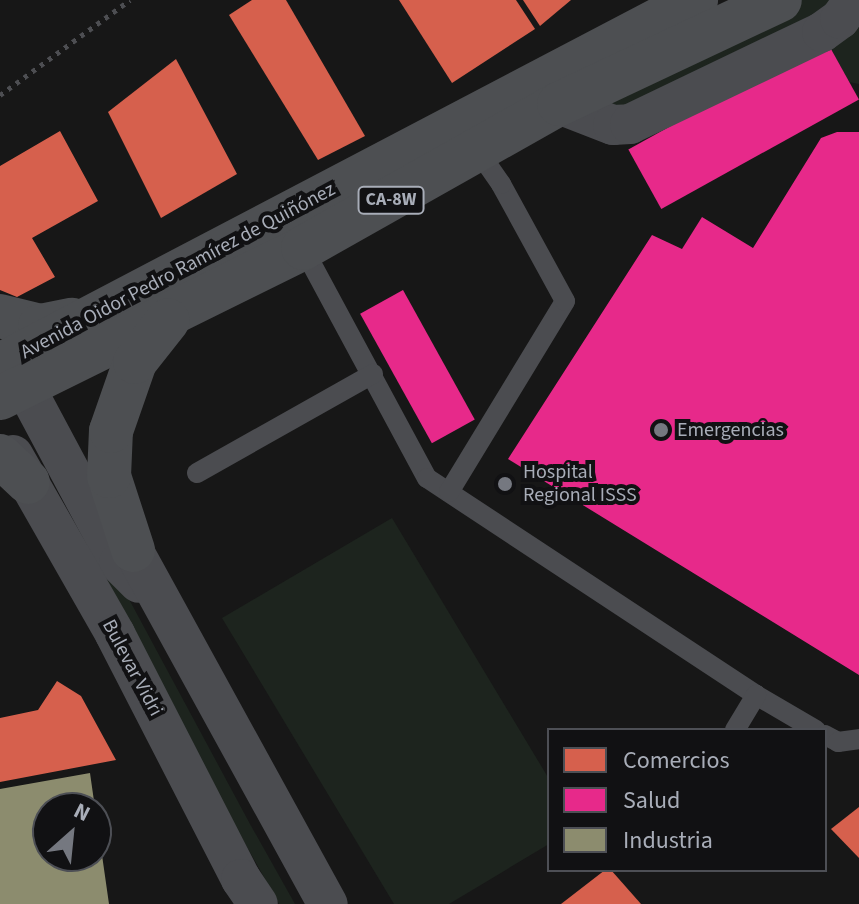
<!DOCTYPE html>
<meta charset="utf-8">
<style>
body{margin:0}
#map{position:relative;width:859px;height:904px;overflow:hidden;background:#171717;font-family:"Source Sans 3",sans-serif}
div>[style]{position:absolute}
.green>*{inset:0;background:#1d241e}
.shops>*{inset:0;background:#d6604d}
.health>*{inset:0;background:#e7298a;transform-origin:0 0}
.industry>*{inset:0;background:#8c8c6e}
.path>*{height:5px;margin-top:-2.5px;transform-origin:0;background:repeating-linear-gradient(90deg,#4d4e52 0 4px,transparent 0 10px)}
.lane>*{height:20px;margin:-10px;padding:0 10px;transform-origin:10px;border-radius:10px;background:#4b4c50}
.street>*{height:40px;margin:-20px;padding:0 20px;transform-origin:20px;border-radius:20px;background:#4b4c50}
.primary>*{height:44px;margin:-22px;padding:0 22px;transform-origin:22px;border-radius:22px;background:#4d4f52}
.dots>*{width:22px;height:22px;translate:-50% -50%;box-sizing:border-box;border:4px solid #111113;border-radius:50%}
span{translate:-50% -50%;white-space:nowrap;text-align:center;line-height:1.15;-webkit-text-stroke:8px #111113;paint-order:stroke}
.shield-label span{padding:2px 6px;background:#111113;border:2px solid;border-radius:6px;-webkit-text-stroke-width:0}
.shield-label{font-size:18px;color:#a8adb8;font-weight:700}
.street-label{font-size:20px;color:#a8adb8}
.poi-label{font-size:20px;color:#a8adb8}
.left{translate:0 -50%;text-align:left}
.legend{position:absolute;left:547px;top:728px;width:280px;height:144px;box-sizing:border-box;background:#111113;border:2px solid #4d4f55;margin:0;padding:10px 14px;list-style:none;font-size:24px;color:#a8adb8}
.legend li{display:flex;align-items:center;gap:16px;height:40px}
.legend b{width:40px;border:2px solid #4d4f55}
.north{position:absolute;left:32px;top:792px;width:80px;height:80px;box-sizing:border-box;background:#111113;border:2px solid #4d4f55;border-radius:50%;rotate:27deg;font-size:22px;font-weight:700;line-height:32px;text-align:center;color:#a8adb8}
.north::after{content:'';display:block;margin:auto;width:28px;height:36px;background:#757880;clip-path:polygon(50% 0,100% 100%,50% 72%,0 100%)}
</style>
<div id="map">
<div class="green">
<div style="clip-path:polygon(802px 0,842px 0,633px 116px,592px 111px)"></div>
<div style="clip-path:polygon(859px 24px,859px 84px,849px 82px,826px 40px)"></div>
<div style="clip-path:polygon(392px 518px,549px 779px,549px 844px,449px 904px,394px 904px,222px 618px)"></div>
<div style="clip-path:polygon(95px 536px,250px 824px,295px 904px,279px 904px,223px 804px,83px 542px)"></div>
</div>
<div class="shops">
<div style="clip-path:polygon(252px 0,286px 0,365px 136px,318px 160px,229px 15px)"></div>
<div style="clip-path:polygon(399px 0,516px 0,535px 29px,452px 83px)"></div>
<div style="clip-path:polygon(523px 0,571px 0,540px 26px)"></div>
<div style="clip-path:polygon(176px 59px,237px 174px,161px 218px,108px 112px)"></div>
<div style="clip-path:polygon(60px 131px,98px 201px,32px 238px,55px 277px,17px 297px,0 290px,0 166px)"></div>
<div style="clip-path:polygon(57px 681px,81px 696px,116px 760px,0 782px,0 718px,38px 710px)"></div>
<div style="clip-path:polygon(859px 807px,859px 858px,831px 829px)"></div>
<div style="clip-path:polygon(605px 870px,611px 870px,641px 904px,561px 904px)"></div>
</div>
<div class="health">
<div style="left:826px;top:40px;width:68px;height:226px;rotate:61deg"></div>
<div style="clip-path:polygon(837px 132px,859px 132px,859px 675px,508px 459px,652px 235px,682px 249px,702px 217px,753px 248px,821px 138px)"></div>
<div style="left:403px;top:290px;width:148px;height:49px;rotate:61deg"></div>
</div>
<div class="industry">
<div style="clip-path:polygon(90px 773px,95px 808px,48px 808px,48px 856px,96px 856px,98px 827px,109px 904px,0 904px,0 789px)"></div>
</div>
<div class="path">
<div style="left:0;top:95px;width:161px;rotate:-36.2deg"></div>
</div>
<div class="lane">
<div style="left:303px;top:248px;width:261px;rotate:61.7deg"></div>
<div style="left:427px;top:478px;width:394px;rotate:33.4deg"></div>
<div style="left:756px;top:695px;width:69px;rotate:30.3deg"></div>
<div style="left:197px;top:473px;width:202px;rotate:-29.4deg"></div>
<div style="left:449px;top:492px;width:223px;rotate:-58.7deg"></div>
<div style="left:565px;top:301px;width:133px;rotate:-118.7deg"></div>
<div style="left:501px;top:184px;width:40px;rotate:-124.9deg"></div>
<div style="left:735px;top:730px;width:41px;rotate:-59deg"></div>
<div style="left:825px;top:735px;width:15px;rotate:28deg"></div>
<div style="left:838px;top:742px;width:21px;rotate:-8deg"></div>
</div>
<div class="street">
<div style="left:559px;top:104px;width:58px;rotate:21.3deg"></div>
<div style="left:613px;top:125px;width:17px;rotate:-3deg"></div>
<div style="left:630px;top:124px;width:213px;rotate:-25.6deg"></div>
<div style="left:822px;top:32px;width:22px;rotate:-36deg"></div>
<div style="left:840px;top:19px;width:24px;rotate:-54deg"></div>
<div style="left:10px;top:359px;width:231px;rotate:61.9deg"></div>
<div style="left:119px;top:563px;width:28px;rotate:45deg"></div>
<div style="left:13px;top:455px;width:206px;rotate:60.3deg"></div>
<div style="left:115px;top:634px;width:276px;rotate:62.8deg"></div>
<div style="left:241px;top:879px;width:30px;rotate:56deg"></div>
<div style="left:133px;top:550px;width:404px;rotate:61.2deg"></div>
</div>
<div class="primary">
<div style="left:0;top:316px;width:41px;rotate:14deg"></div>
<div style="left:40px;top:326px;width:33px;rotate:-11deg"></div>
<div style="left:0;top:365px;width:786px;rotate:-27.67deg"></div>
<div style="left:0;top:398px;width:338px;rotate:-26.3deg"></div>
<div style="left:303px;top:248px;width:294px;rotate:-29.4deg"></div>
<div style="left:559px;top:104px;width:244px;rotate:-25.2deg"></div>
<div style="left:0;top:456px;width:38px;rotate:43deg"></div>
<div style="left:133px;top:550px;width:78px;rotate:-108deg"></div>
<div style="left:109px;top:476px;width:45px;rotate:-87.5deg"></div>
<div style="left:111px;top:431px;width:73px;rotate:-70.8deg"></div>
<div style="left:135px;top:362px;width:53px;rotate:-51.8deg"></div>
</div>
<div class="dots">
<div style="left:661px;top:430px;background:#757880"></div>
<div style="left:505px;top:484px;background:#757880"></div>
</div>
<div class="shield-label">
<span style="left:391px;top:200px">CA-8W</span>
</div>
<div class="street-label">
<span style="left:178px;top:271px;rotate:-28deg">Avenida Oidor Pedro Ramírez de Quiñónez</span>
<span style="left:132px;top:668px;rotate:62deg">Bulevar Vidri</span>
</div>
<div class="poi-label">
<span class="left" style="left:677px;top:430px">Emergencias</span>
<span class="left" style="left:523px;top:484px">Hospital<br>Regional ISSS</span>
</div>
<ul class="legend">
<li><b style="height:22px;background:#d6604d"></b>Comercios</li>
<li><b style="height:22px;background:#e7298a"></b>Salud</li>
<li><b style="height:22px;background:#8c8c6e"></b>Industria</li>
</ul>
<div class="north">N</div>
</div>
